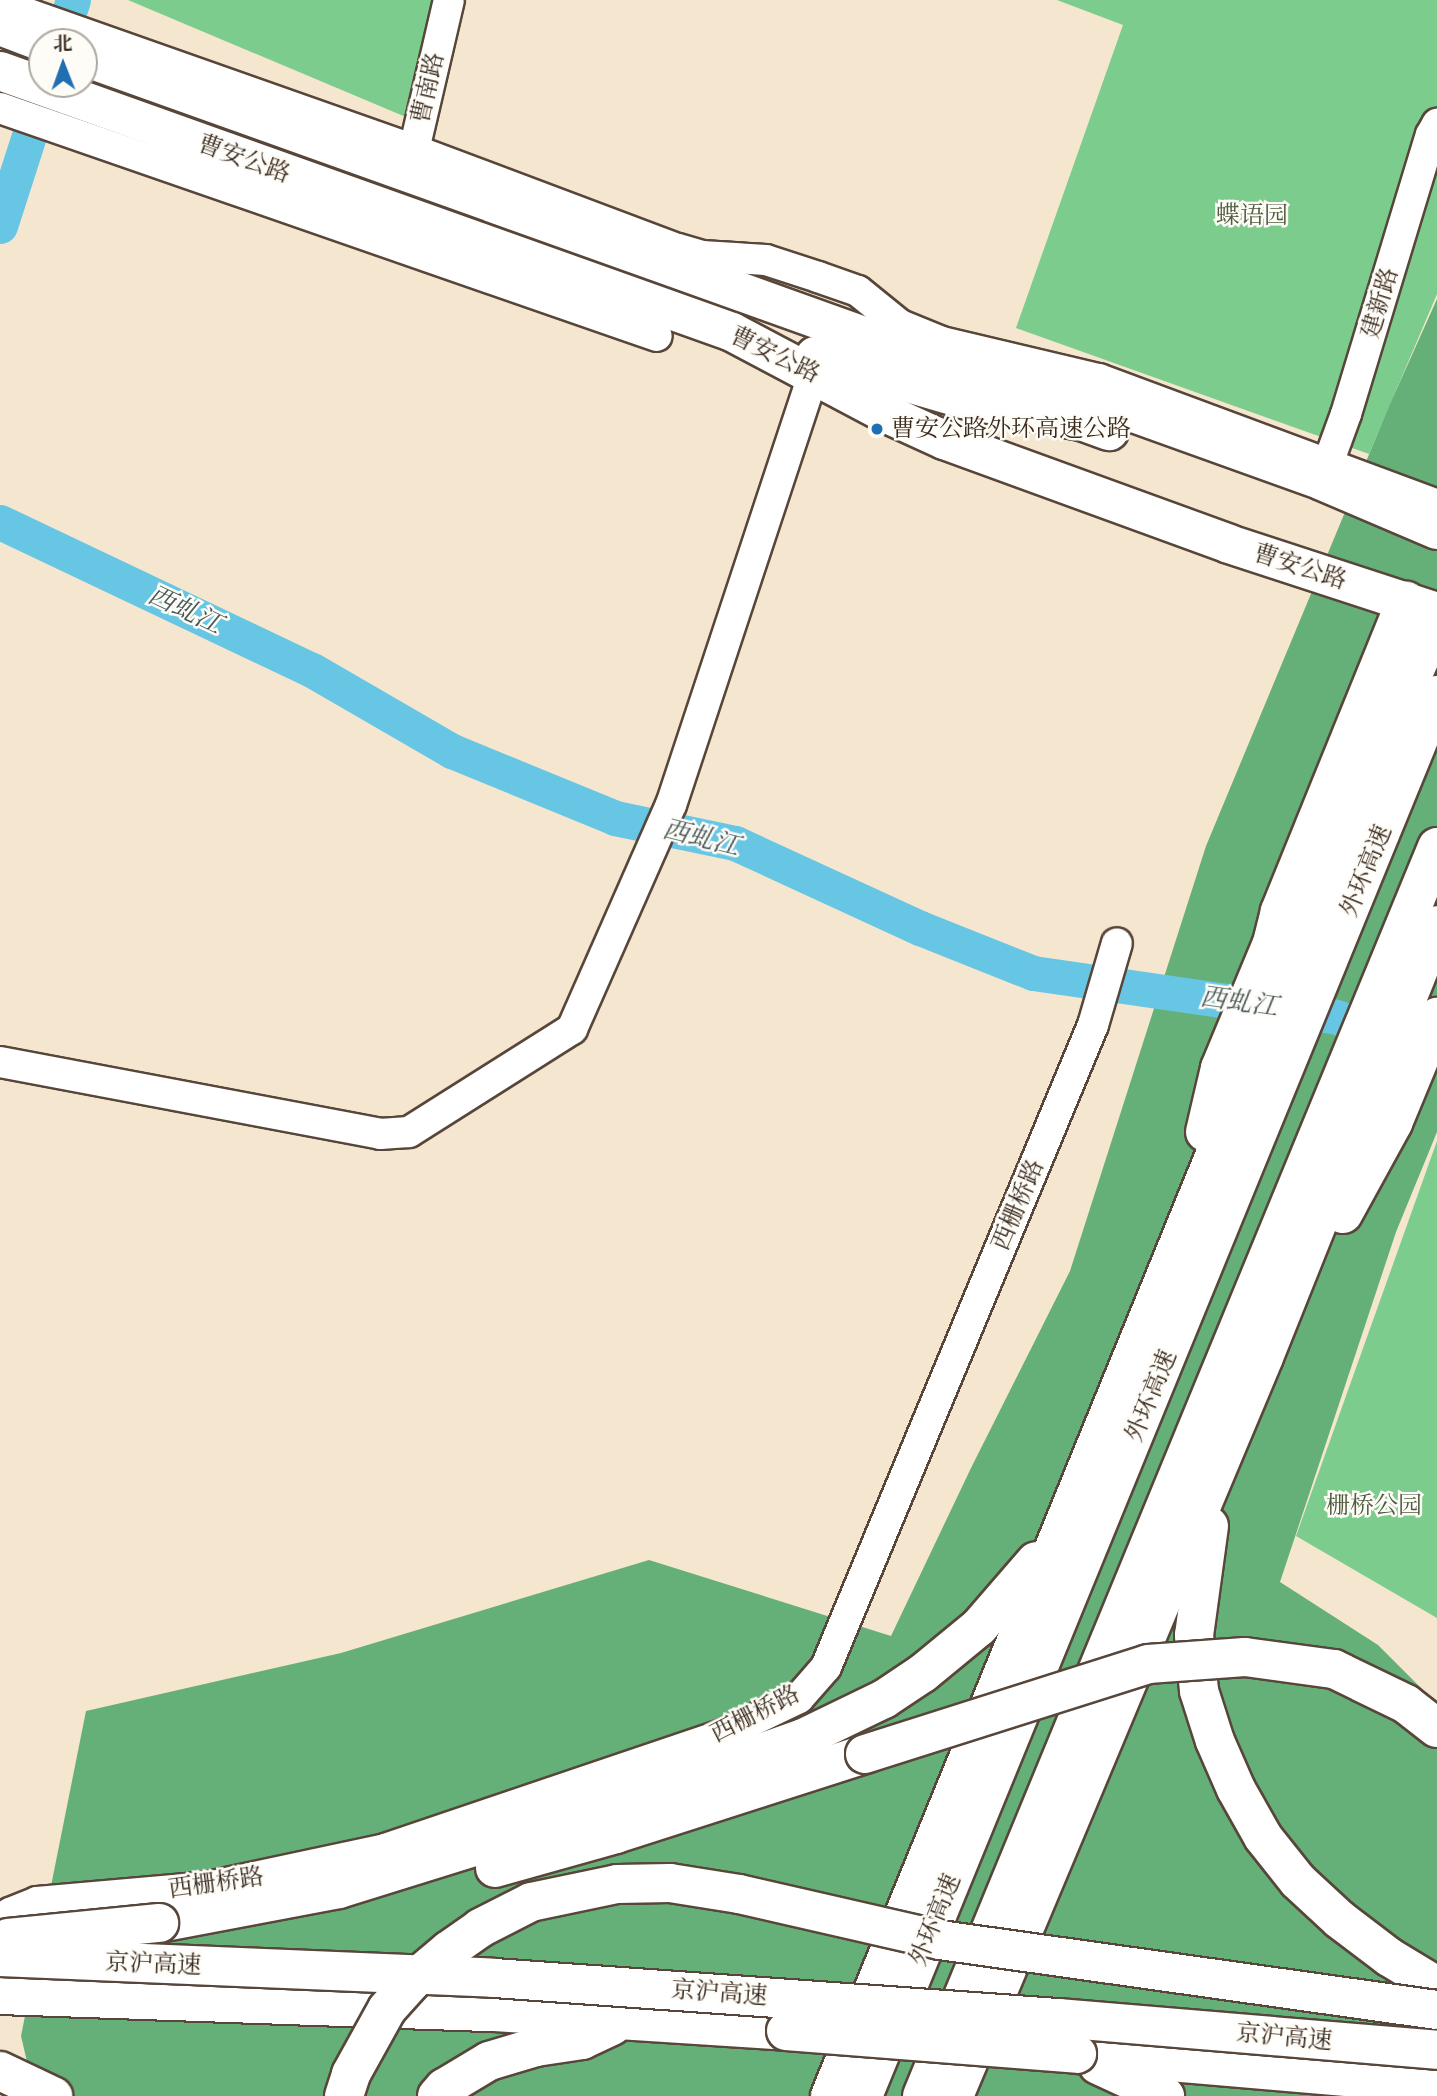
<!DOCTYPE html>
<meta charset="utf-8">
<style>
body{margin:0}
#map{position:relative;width:1437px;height:2096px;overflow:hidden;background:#f5e6cf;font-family:Cardo,"Noto Serif SC",serif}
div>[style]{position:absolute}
.green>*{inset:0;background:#7ccc8d}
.forest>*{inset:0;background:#65b078}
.river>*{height:35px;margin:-17.5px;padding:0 17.5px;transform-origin:17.5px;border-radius:17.5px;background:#66c6e4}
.roads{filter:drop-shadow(2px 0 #574639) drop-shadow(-2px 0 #574639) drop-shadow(0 2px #574639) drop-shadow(0 -2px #574639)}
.minor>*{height:30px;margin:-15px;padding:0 15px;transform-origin:15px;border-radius:15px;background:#fff}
.highway>*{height:38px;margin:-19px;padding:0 19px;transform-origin:19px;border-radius:19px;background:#fff}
.bridges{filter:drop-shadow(2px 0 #574639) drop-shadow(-2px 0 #574639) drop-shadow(0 2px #574639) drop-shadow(0 -2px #574639)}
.highway-bridge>*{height:38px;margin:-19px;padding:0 19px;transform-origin:19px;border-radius:19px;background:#fff}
.dots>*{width:19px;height:19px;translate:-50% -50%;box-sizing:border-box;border:4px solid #fdfcf7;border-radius:50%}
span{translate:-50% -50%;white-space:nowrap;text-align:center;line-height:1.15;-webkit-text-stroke:5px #fdfcf7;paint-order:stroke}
.street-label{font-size:24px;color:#3b2a1e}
.park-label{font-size:24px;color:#4e5b3f}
.poi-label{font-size:24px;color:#3b2a1e}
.left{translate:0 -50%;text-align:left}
.water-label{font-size:26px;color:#485959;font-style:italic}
.north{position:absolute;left:28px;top:28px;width:70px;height:70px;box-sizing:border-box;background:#fdfcf7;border:2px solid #afa8a0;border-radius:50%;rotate:359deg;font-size:19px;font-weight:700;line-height:28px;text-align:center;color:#3b2a1e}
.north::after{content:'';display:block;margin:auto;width:24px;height:32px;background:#1f6fb2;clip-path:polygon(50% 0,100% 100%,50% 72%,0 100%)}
</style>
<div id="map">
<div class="green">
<div style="clip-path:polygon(128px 0,448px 0,420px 123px)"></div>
<div style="clip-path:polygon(1057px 0,1437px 0,1437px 294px,1369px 454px,1016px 328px,1123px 25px)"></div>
<div style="clip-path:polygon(1437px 1141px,1437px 1618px,1296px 1536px)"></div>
</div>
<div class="forest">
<div style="clip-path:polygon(1437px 299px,1437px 1132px,1396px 1232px,1280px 1582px,1378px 1645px,1437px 1704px,1437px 2096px,35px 2096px,21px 2036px,86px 1711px,341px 1653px,649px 1560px,891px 1636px,971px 1468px,1070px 1271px,1206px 846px,1390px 404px)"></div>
</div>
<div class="river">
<div style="left:59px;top:42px;width:44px;rotate:-71.6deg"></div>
<div style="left:0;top:226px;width:144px;rotate:-72.2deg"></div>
<div style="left:0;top:522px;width:345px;rotate:25.4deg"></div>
<div style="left:312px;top:670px;width:162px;rotate:30.1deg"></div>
<div style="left:452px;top:751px;width:176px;rotate:22.3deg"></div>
<div style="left:615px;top:818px;width:123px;rotate:11.8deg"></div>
<div style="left:735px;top:843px;width:204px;rotate:24.7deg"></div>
<div style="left:920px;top:928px;width:122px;rotate:21.7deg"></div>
<div style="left:1033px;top:973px;width:303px;rotate:8.2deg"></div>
<div style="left:1333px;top:1016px;width:61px;rotate:17.2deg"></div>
</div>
<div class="roads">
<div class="minor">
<div style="left:0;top:4px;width:439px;rotate:19.4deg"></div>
<div style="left:414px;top:150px;width:282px;rotate:20.6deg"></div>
<div style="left:678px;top:249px;width:25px;rotate:16deg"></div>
<div style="left:702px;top:256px;width:64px;rotate:3.6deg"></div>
<div style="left:766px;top:260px;width:55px;rotate:18.1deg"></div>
<div style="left:818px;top:277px;width:42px;rotate:19.3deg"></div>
<div style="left:858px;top:291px;width:54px;rotate:39deg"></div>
<div style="left:900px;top:325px;width:45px;rotate:22deg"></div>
<div style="left:942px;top:342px;width:161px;rotate:13.3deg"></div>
<div style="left:1099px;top:379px;width:361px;rotate:20.4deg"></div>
<div style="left:0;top:108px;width:695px;rotate:19.14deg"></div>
<div style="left:406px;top:169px;width:21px;rotate:-67deg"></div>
<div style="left:414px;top:150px;width:154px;rotate:-76.9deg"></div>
<div style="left:1322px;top:480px;width:70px;rotate:-70deg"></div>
<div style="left:1346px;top:414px;width:292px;rotate:-73.1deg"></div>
<div style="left:1431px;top:135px;width:13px;rotate:-61deg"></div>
<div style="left:0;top:1062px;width:387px;rotate:10.7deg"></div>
<div style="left:380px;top:1134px;width:29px;rotate:-4deg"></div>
<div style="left:409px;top:1132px;width:193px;rotate:-32.3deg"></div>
<div style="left:572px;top:1029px;width:245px;rotate:-66.2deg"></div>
<div style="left:671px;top:805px;width:455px;rotate:-71.7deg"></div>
<div style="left:0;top:1959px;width:47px;rotate:-77.7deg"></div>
<div style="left:10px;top:1913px;width:29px;rotate:-22deg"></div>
<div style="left:37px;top:1902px;width:172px;rotate:-5deg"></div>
<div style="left:208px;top:1887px;width:181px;rotate:-12.1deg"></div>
<div style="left:385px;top:1849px;width:358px;rotate:-18.7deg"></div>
<div style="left:724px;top:1734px;width:83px;rotate:-25.6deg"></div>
<div style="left:799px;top:1698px;width:41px;rotate:-48.9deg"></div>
<div style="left:826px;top:1667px;width:695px;rotate:-67.42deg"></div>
<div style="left:1093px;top:1025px;width:85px;rotate:-73.7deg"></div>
</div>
<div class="highway">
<div style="left:0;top:26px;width:45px;rotate:20.9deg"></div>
<div style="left:84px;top:57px;width:885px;rotate:19.68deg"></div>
<div style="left:917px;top:355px;width:169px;rotate:13.4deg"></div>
<div style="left:1081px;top:394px;width:256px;rotate:19.8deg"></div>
<div style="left:1322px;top:481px;width:125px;rotate:23.1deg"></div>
<div style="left:0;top:71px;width:777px;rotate:19.62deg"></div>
<div style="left:732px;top:332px;width:173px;rotate:27.9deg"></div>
<div style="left:885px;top:413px;width:65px;rotate:24.6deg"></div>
<div style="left:944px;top:440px;width:303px;rotate:20deg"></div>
<div style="left:1229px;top:544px;width:219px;rotate:18.1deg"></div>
<div style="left:815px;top:356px;width:154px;rotate:16.2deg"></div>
<div style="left:963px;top:399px;width:120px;rotate:10.6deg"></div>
<div style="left:1081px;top:421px;width:30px;rotate:20deg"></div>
<div style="left:1205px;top:1132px;width:66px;rotate:-76.8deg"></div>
<div style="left:1220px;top:1068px;width:135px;rotate:-67.4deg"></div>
<div style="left:1272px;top:943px;width:33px;rotate:-76deg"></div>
<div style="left:1280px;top:911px;width:335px;rotate:-67.9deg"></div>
<div style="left:1343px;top:1214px;width:104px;rotate:-61.2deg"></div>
<div style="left:1393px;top:1123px;width:115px;rotate:-67.5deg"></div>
<div style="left:1209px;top:1526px;width:110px;rotate:97.8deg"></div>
<div style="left:1194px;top:1635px;width:56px;rotate:84.9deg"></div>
<div style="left:1199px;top:1691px;width:52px;rotate:72.3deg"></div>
<div style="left:1215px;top:1741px;width:52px;rotate:66.4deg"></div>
<div style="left:1236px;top:1789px;width:55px;rotate:60.6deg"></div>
<div style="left:1263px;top:1837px;width:56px;rotate:51.5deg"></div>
<div style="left:1298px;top:1881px;width:56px;rotate:42.8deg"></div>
<div style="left:1339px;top:1919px;width:63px;rotate:37.2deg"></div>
<div style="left:1389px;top:1957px;width:56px;rotate:31.1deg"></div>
<div style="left:495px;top:1868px;width:126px;rotate:-15.7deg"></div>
<div style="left:616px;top:1834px;width:262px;rotate:-17.8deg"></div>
<div style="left:159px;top:1923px;width:183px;rotate:-10.7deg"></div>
<div style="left:339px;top:1889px;width:324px;rotate:-17.3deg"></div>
<div style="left:648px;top:1793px;width:164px;rotate:-19.5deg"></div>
<div style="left:803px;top:1738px;width:90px;rotate:-25.7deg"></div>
<div style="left:884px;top:1699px;width:47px;rotate:-33.7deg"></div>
<div style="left:923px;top:1673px;width:72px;rotate:-39.4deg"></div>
<div style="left:979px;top:1627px;width:87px;rotate:-49.2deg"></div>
<div style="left:0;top:1995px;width:494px;rotate:2deg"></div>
<div style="left:494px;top:2012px;width:293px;rotate:3.7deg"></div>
<div style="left:1077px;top:2054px;width:361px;rotate:4.9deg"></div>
<div style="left:1098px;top:2065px;width:74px;rotate:24.8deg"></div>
<div style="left:0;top:2071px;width:59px;rotate:25.3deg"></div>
<div style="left:437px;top:2096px;width:11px;rotate:-49deg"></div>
<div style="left:444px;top:2088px;width:52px;rotate:-31deg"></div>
<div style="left:489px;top:2061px;width:49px;rotate:-16.6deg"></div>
<div style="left:536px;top:2047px;width:47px;rotate:-8.7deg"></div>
<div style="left:582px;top:2040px;width:33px;rotate:-25deg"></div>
<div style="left:830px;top:2096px;width:1493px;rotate:-67.76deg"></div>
<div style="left:1395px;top:714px;width:102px;rotate:-65.7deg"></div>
<div style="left:863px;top:2096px;width:1514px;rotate:-67.72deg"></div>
<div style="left:922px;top:2096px;width:1351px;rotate:-67.59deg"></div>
<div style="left:954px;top:2096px;width:801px;rotate:-67.24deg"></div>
<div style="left:1264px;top:1357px;width:465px;rotate:-68.2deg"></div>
</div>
</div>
<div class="bridges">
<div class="highway-bridge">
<div style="left:865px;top:1754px;width:297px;rotate:-17.6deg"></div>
<div style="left:1148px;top:1664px;width:97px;rotate:-4.1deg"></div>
<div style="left:1245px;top:1657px;width:90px;rotate:7.7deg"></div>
<div style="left:1334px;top:1669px;width:80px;rotate:25.9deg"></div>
<div style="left:1406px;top:1704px;width:39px;rotate:38deg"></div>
<div style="left:8px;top:1938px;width:152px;rotate:-5.7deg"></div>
<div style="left:0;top:1957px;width:494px;rotate:2.4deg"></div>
<div style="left:494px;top:1978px;width:565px;rotate:4.06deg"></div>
<div style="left:1058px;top:2018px;width:380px;rotate:4.8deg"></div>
<div style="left:786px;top:2031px;width:292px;rotate:4.5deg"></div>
<div style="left:344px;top:2096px;width:23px;rotate:-72deg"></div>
<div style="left:351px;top:2074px;width:74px;rotate:-61deg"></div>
<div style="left:387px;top:2009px;width:36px;rotate:-48deg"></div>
<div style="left:411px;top:1982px;width:50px;rotate:-40.1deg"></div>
<div style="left:449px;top:1950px;width:38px;rotate:-35deg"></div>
<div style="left:480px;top:1928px;width:57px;rotate:-27deg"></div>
<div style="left:531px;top:1902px;width:88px;rotate:-11.8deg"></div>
<div style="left:617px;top:1884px;width:53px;rotate:-1.1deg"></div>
<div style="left:670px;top:1883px;width:70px;rotate:9.1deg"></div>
<div style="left:739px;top:1894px;width:206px;rotate:12.9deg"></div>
<div style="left:940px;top:1940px;width:502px;rotate:8.02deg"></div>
</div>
</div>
<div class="dots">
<div style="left:877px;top:429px;background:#1f6fb2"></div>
</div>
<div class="street-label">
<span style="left:428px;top:88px;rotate:-77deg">曹南路</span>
<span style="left:244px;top:159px;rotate:20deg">曹安公路</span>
<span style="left:1380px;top:303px;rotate:-73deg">建新路</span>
<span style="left:775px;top:355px;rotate:26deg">曹安公路</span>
<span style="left:1300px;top:567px;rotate:18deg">曹安公路</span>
<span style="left:1366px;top:871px;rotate:-68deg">外环高速</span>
<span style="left:1018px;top:1205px;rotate:-67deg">西栅桥路</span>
<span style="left:1151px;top:1396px;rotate:-68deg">外环高速</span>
<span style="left:755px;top:1714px;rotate:-27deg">西栅桥路</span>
<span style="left:216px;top:1883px;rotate:-8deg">西栅桥路</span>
<span style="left:935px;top:1920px;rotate:-68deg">外环高速</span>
<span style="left:153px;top:1964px;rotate:2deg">京沪高速</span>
<span style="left:719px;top:1993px;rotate:4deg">京沪高速</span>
<span style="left:1284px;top:2037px;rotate:5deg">京沪高速</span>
</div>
<div class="park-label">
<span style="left:1252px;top:216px">蝶语园</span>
<span style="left:1374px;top:1506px">栅桥公园</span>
</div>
<div class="poi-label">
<span class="left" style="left:891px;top:429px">曹安公路外环高速公路</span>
</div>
<div class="water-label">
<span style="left:185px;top:610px;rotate:25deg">西虬江</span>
<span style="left:701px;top:838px;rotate:14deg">西虬江</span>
<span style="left:1239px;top:1002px;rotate:8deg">西虬江</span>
</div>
<div class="north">北</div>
</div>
